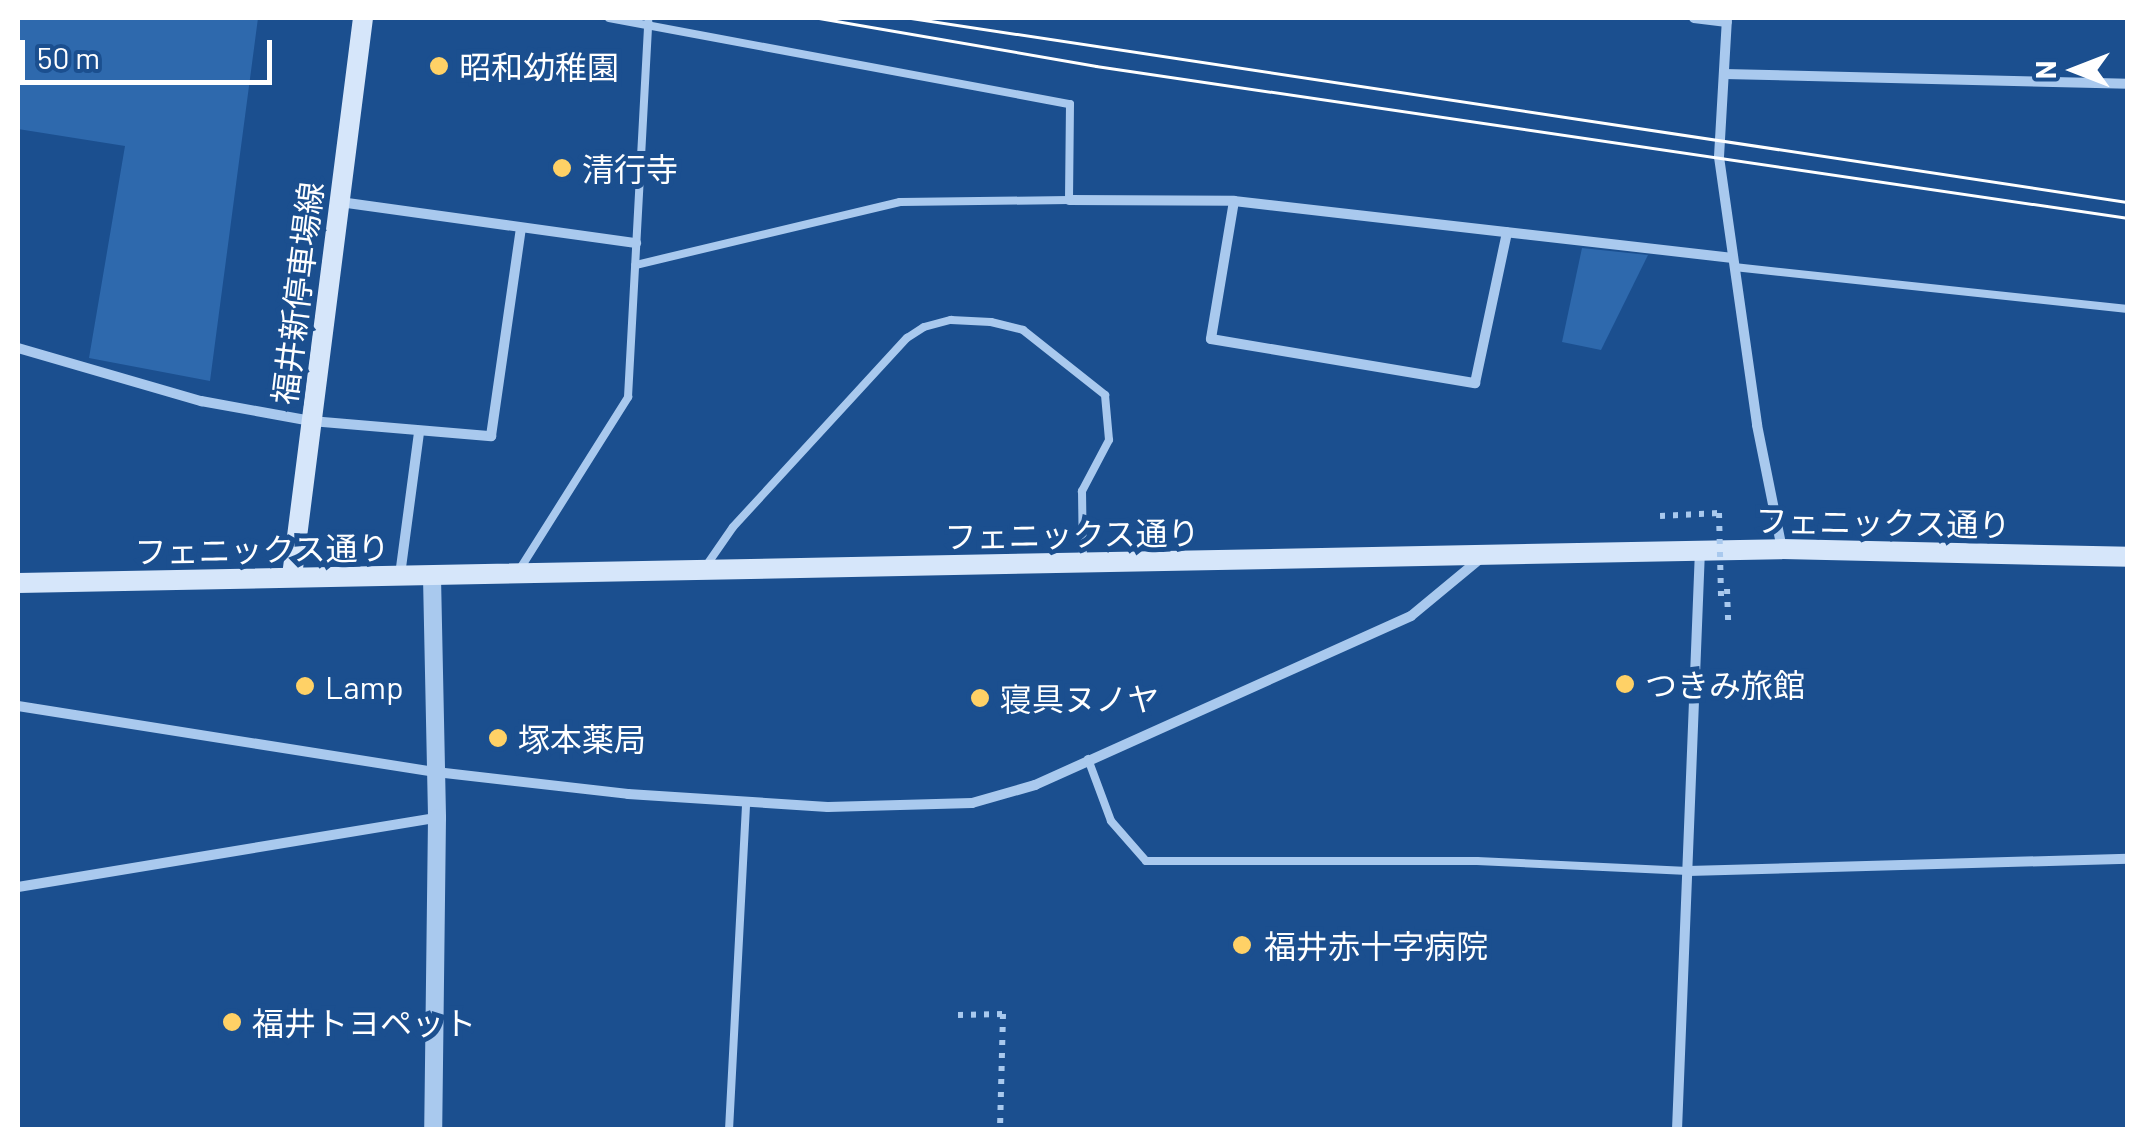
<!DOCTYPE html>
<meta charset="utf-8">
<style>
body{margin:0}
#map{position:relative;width:2145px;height:1147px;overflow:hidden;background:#1b4f8f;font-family:Barlow,"Noto Sans JP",sans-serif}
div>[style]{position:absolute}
.green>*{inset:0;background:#2e69ad}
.path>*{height:6px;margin-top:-3px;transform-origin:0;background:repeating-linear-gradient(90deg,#a9c9ee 0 5px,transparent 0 13px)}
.service>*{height:8px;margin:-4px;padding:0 4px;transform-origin:4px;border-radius:4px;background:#a9c9ee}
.minor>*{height:10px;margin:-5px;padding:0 5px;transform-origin:5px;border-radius:5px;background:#a9c9ee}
.tertiary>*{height:18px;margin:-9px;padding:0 9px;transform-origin:9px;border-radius:9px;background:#a9c9ee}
.secondary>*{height:20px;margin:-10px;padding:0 10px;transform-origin:10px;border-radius:10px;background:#d6e6fa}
.tram>*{height:2.5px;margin:-1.25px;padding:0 1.25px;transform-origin:1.25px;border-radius:1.25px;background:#fff}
.path-bridge>*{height:6px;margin-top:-3px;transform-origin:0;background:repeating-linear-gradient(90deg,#a9c9ee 0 5px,transparent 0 13px)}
.dots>*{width:28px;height:28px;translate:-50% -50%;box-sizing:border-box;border:5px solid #1b4f8f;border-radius:50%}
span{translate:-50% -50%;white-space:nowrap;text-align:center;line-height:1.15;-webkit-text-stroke:10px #1b4f8f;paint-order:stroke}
.poi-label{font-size:32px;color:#fff}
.left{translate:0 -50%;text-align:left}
.street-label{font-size:32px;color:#fff}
.frame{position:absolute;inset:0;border:20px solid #fff;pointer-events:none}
.north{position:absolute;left:2025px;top:20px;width:100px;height:100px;-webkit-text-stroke:8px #1b4f8f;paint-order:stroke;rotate:270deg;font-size:28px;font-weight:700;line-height:40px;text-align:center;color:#fff}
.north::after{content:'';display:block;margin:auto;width:35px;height:45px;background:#fff;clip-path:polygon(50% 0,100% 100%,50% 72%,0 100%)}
.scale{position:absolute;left:20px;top:40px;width:252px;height:45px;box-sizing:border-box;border:5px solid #fff;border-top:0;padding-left:12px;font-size:30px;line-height:35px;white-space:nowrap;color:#fff;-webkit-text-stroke:8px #1b4f8f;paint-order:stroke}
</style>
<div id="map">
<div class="green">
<div style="clip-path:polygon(18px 18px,258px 18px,210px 381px,89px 358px,125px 146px,18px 129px)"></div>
<div style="clip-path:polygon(1582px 248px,1648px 255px,1601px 350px,1562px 342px)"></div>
</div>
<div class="path">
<div style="left:1660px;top:516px;width:59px;rotate:-2.9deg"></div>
<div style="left:1727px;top:589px;width:34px;rotate:88deg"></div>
<div style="left:958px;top:1015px;width:45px;rotate:-1.3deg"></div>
<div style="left:1003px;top:1014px;width:116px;rotate:91.5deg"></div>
</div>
<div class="service">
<div style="left:609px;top:18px;width:469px;rotate:10.6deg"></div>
<div style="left:1070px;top:104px;width:96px;rotate:90.6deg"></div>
<div style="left:1069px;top:200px;width:169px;rotate:179.3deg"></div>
<div style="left:900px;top:202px;width:272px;rotate:166.6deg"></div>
<div style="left:1734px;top:267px;width:396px;rotate:6.1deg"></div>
<div style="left:706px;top:566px;width:47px;rotate:-55.3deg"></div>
<div style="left:733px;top:527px;width:257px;rotate:-47.4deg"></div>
<div style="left:907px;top:338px;width:20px;rotate:-33deg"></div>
<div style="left:924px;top:327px;width:28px;rotate:-15deg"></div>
<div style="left:951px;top:320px;width:40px;rotate:2.9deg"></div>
<div style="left:991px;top:322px;width:33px;rotate:14deg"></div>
<div style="left:1023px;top:330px;width:105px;rotate:38.4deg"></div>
<div style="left:1105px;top:395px;width:45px;rotate:84.9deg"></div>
<div style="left:1109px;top:440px;width:58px;rotate:117.9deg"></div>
<div style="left:1082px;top:491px;width:69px;rotate:89.2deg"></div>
<div style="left:518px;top:572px;width:207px;rotate:-57.8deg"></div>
<div style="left:628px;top:397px;width:376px;rotate:-86.9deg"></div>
<div style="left:1088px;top:759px;width:66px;rotate:69.6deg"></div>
<div style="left:1111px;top:821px;width:53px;rotate:48.8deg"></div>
<div style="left:1146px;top:861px;width:331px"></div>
<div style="left:1477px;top:861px;width:211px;rotate:2.7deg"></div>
<div style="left:729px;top:1130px;width:328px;rotate:-87deg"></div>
</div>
<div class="minor">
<div style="left:1694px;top:18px;width:33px;rotate:7deg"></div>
<div style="left:1727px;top:18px;width:139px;rotate:93.3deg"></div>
<div style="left:1719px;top:157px;width:271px;rotate:81.9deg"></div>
<div style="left:1757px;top:425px;width:126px;rotate:78.6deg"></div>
<div style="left:1724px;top:74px;width:404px;rotate:1.4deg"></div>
<div style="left:1069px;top:200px;width:165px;rotate:0.3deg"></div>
<div style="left:1234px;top:201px;width:502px;rotate:6.52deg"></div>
<div style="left:1234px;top:201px;width:140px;rotate:99.5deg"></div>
<div style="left:1211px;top:339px;width:268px;rotate:9.5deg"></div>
<div style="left:1475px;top:383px;width:154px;rotate:-78deg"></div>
<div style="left:340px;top:202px;width:299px;rotate:7.9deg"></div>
<div style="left:18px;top:348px;width:191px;rotate:16.2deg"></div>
<div style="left:201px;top:401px;width:112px;rotate:10.3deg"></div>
<div style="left:311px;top:421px;width:181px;rotate:4.8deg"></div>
<div style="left:491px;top:436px;width:210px;rotate:-81.8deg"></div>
<div style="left:400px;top:575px;width:144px;rotate:-82.4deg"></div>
<div style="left:18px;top:706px;width:423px;rotate:9deg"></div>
<div style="left:436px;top:772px;width:193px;rotate:6.5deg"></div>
<div style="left:628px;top:794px;width:200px;rotate:3.7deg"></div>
<div style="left:828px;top:807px;width:144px;rotate:-1.6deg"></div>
<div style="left:972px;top:803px;width:66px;rotate:-15.9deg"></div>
<div style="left:1035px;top:785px;width:412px;rotate:-24.2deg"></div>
<div style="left:1411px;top:616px;width:89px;rotate:-39.6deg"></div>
<div style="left:1688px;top:871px;width:440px;rotate:-1.6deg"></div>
<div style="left:18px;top:887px;width:425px;rotate:-9.4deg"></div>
<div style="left:1677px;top:1130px;width:579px;rotate:-87.73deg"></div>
</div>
<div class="tertiary">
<div style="left:432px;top:577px;width:241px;rotate:88.8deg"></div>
<div style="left:437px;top:818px;width:312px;rotate:90.7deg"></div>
</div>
<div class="secondary">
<div style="left:292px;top:576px;width:562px;rotate:-82.75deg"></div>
<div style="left:18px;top:583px;width:1764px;rotate:-1.1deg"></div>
<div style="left:1782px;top:549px;width:346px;rotate:1.3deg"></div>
</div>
<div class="tram">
<div style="left:819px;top:18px;width:281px;rotate:9.8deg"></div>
<div style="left:1096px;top:66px;width:1043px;rotate:8.38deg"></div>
<div style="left:911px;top:18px;width:1231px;rotate:8.6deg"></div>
</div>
<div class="path-bridge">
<div style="left:1719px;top:513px;width:83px;rotate:88.6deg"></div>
</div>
<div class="dots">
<div style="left:439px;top:66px;background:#ffd166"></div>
<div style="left:562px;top:168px;background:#ffd166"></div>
<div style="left:1625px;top:684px;background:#ffd166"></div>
<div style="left:305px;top:686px;background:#ffd166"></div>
<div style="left:980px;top:698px;background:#ffd166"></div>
<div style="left:498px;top:738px;background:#ffd166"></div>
<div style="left:1242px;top:945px;background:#ffd166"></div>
<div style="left:232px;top:1022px;background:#ffd166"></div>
</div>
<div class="poi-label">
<span class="left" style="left:459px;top:66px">昭和幼稚園</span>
<span class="left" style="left:582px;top:168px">清行寺</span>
<span class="left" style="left:1645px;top:684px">つきみ旅館</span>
<span class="left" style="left:325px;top:686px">Lamp</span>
<span class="left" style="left:1000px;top:698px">寝具ヌノヤ</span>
<span class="left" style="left:518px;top:738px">塚本薬局</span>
<span class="left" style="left:1264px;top:945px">福井赤十字病院</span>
<span class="left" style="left:252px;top:1022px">福井トヨペット</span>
</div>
<div class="street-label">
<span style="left:297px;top:293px;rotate:-83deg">福井新停車場線</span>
<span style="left:1883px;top:522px;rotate:1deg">フェニックス通り</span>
<span style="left:1072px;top:534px;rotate:-1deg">フェニックス通り</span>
<span style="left:262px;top:549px;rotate:-1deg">フェニックス通り</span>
</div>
<div class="frame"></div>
<div class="north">N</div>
<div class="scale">50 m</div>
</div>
